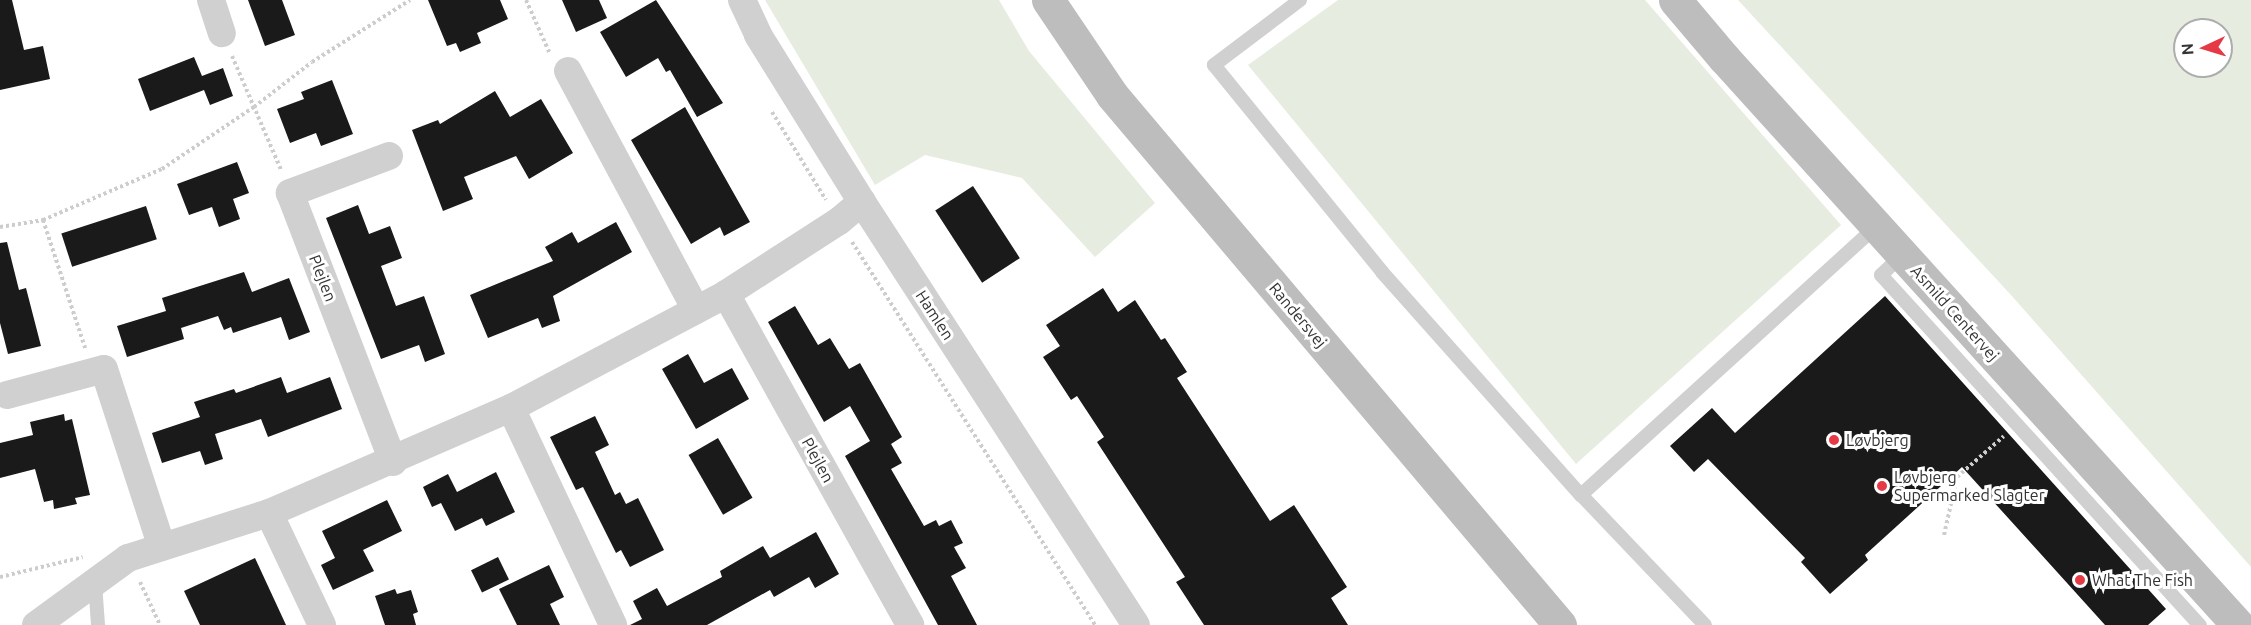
<!DOCTYPE html>
<meta charset="utf-8">
<style>
body{margin:0}
#map{position:relative;width:2251px;height:625px;overflow:hidden;background:#fff;font-family:Ubuntu,sans-serif}
div>[style]{position:absolute}
.green>*{inset:0;background:#e6ecdf}
.building>*{inset:0;background:#1a1a1a;transform-origin:0 0}
.path>*{height:4px;margin-top:-2px;transform-origin:0;background:repeating-linear-gradient(90deg,#cdcdcd 0 3px,transparent 0 6px)}
.lane>*{height:14px;margin:-7px;padding:0 7px;transform-origin:7px;border-radius:7px;background:#d0d0d0}
.street>*{height:28px;margin:-14px;padding:0 14px;transform-origin:14px;border-radius:14px;background:#d0d0d0}
.secondary>*{height:33px;margin:-16.5px;padding:0 16.5px;transform-origin:16.5px;border-radius:16.5px;background:#bdbdbd}
.dots>*{width:16px;height:16px;translate:-50% -50%;box-sizing:border-box;border:3px solid #fff;border-radius:50%}
span{translate:-50% -50%;white-space:nowrap;text-align:center;line-height:1.15;-webkit-text-stroke:6px #fff;paint-order:stroke}
.street-label{font-size:16px;color:#333}
.poi-label{font-size:16px;color:#333}
.left{translate:0 -50%;text-align:left}
.north{position:absolute;left:2173px;top:18px;width:60px;height:60px;box-sizing:border-box;background:#fff;border:2px solid #adadad;border-radius:50%;rotate:266deg;font-size:16px;font-weight:700;line-height:24px;text-align:center;color:#333}
.north::after{content:'';display:block;margin:auto;width:21px;height:27px;background:#e63946;clip-path:polygon(50% 0,100% 100%,50% 72%,0 100%)}
</style>
<div id="map">
<div class="green">
<div style="clip-path:polygon(765px 0,999px 0,1029px 51px,1155px 203px,1095px 257px,1022px 178px,925px 155px,875px 185px)"></div>
<div style="clip-path:polygon(1338px 0,1645px 0,1841px 225px,1576px 464px,1248px 65px)"></div>
<div style="clip-path:polygon(evenodd,1738px 0,2251px 0,2251px 567px,2011px 295px,1738px 0,2185px 30px,2221px 30px,2221px 66px,2185px 66px,2185px 30px)"></div>
</div>
<div class="building">
<div style="clip-path:polygon(0 0,12px 0,24px 50px,43px 46px,50px 79px,0 90px)"></div>
<div style="clip-path:polygon(248px 0,282px 0,295px 35px,265px 46px)"></div>
<div style="clip-path:polygon(428px 0,500px 0,508px 19px,477px 33px,481px 43px,460px 52px,456px 43px,447px 46px)"></div>
<div style="clip-path:polygon(562px 0,599px 0,607px 18px,576px 32px)"></div>
<div style="clip-path:polygon(656px 0,723px 103px,697px 117px,670px 70px,666px 72px,658px 58px,626px 77px,600px 32px)"></div>
<div style="clip-path:polygon(194px 57px,202px 76px,223px 68px,233px 96px,210px 105px,204px 90px,150px 111px,138px 79px)"></div>
<div style="clip-path:polygon(332px 80px,353px 134px,321px 146px,316px 133px,290px 143px,277px 109px,304px 99px,301px 92px)"></div>
<div style="clip-path:polygon(495px 91px,510px 117px,541px 99px,573px 153px,529px 179px,516px 156px,464px 177px,473px 199px,443px 211px,412px 130px,438px 120px,440px 124px)"></div>
<div style="clip-path:polygon(685px 107px,750px 222px,724px 236px,720px 227px,691px 244px,631px 140px)"></div>
<div style="clip-path:polygon(237px 162px,249px 193px,233px 199px,240px 219px,219px 227px,212px 207px,189px 215px,177px 184px)"></div>
<div style="left:973px;top:186px;width:86px;height:45px;rotate:57deg"></div>
<div style="clip-path:polygon(358px 205px,369px 234px,390px 226px,402px 258px,381px 266px,396px 306px,424px 296px,445px 354px,425px 362px,419px 345px,381px 359px,326px 218px)"></div>
<div style="left:146px;top:206px;width:35px;height:89px;rotate:72deg"></div>
<div style="clip-path:polygon(616px 222px,632px 252px,553px 296px,560px 321px,542px 328px,538px 318px,488px 338px,470px 295px,553px 261px,545px 247px,572px 232px,578px 243px)"></div>
<div style="clip-path:polygon(7px 242px,19px 290px,26px 288px,41px 346px,8px 354px,0 323px,0 243px)"></div>
<div style="clip-path:polygon(244px 272px,252px 292px,289px 278px,310px 332px,289px 340px,281px 317px,233px 333px,231px 327px,224px 330px,218px 316px,181px 328px,184px 339px,127px 357px,117px 326px,166px 311px,162px 298px)"></div>
<div style="clip-path:polygon(1103px 288px,1118px 312px,1135px 300px,1161px 340px,1165px 338px,1187px 372px,1177px 378px,1270px 521px,1294px 505px,1347px 587px,1331px 598px,1348px 625px,1204px 625px,1176px 582px,1185px 577px,1097px 442px,1104px 437px,1077px 396px,1071px 400px,1043px 357px,1060px 346px,1046px 325px)"></div>
<div style="clip-path:polygon(1885px 296px,2166px 609px,2148px 625px,2105px 625px,1962px 467px,1865px 555px,1868px 560px,1830px 594px,1801px 562px,1805px 558px,1708px 459px,1694px 472px,1670px 446px,1712px 408px,1735px 433px)"></div>
<div style="clip-path:polygon(795px 306px,818px 345px,830px 338px,849px 369px,860px 363px,902px 437px,891px 444px,902px 463px,891px 469px,924px 526px,936px 520px,939px 526px,951px 520px,963px 543px,954px 547px,966px 568px,951px 576px,977px 625px,938px 625px,845px 456px,870px 441px,850px 406px,824px 422px,768px 322px)"></div>
<div style="clip-path:polygon(688px 354px,704px 383px,732px 368px,749px 399px,696px 429px,662px 369px)"></div>
<div style="clip-path:polygon(281px 377px,287px 393px,330px 377px,342px 409px,268px 437px,261px 419px,215px 434px,223px 459px,205px 465px,200px 451px,162px 463px,152px 433px,200px 417px,194px 402px,234px 389px,236px 393px)"></div>
<div style="clip-path:polygon(64px 414px,65px 421px,72px 419px,90px 495px,75px 498px,77px 504px,54px 509px,53px 500px,44px 502px,35px 469px,0 478px,0 443px,33px 435px,30px 422px)"></div>
<div style="clip-path:polygon(595px 416px,609px 445px,595px 452px,615px 495px,620px 492px,626px 504px,638px 498px,664px 550px,630px 567px,621px 550px,616px 553px,583px 487px,576px 490px,550px 437px)"></div>
<div style="left:718px;top:438px;width:69px;height:34px;rotate:60deg"></div>
<div style="clip-path:polygon(496px 472px,515px 512px,486px 526px,482px 518px,455px 531px,441px 503px,432px 507px,423px 487px,448px 474px,457px 492px)"></div>
<div style="clip-path:polygon(387px 500px,402px 531px,363px 550px,374px 571px,333px 590px,321px 565px,335px 558px,322px 531px)"></div>
<div style="clip-path:polygon(816px 532px,839px 574px,815px 588px,809px 577px,774px 597px,770px 590px,707px 625px,630px 625px,642px 619px,633px 601px,657px 588px,667px 606px,722px 577px,720px 571px,763px 546px,770px 558px)"></div>
<div style="left:498px;top:557px;width:25px;height:30px;rotate:64deg"></div>
<div style="clip-path:polygon(255px 558px,286px 625px,200px 625px,184px 591px)"></div>
<div style="clip-path:polygon(549px 565px,564px 597px,550px 604px,560px 625px,517px 625px,499px 589px)"></div>
<div style="clip-path:polygon(395px 589px,397px 594px,411px 590px,418px 612px,413px 614px,416px 625px,385px 625px,375px 596px)"></div>
</div>
<div class="path">
<div style="left:526px;top:0;width:59px;rotate:66deg"></div>
<div style="left:232px;top:56px;width:124px;rotate:66.7deg"></div>
<div style="left:772px;top:112px;width:103px;rotate:58.5deg"></div>
<div style="left:43px;top:220px;width:135px;rotate:71.8deg"></div>
<div style="left:0;top:227px;width:44px;rotate:-9.2deg"></div>
<div style="left:43px;top:220px;width:129px;rotate:-23.2deg"></div>
<div style="left:162px;top:169px;width:111px;rotate:-34deg"></div>
<div style="left:254px;top:107px;width:73px;rotate:-37.8deg"></div>
<div style="left:312px;top:62px;width:116px;rotate:-32.3deg"></div>
<div style="left:852px;top:242px;width:454px;rotate:57.6deg"></div>
<div style="left:1944px;top:535px;width:59px;rotate:-77.4deg"></div>
<div style="left:1957px;top:477px;width:62px;rotate:-41.1deg"></div>
<div style="left:0;top:577px;width:85px;rotate:-13.5deg"></div>
<div style="left:140px;top:582px;width:47px;rotate:65.1deg"></div>
</div>
<div class="lane">
<div style="left:1300px;top:0;width:108px;rotate:142.9deg"></div>
<div style="left:1214px;top:65px;width:267px;rotate:50.9deg"></div>
<div style="left:1382px;top:272px;width:299px;rotate:48.3deg"></div>
<div style="left:1902px;top:255px;width:29px;rotate:136deg"></div>
<div style="left:1881px;top:275px;width:474px;rotate:47.7deg"></div>
<div style="left:95px;top:583px;width:42px;rotate:85.9deg"></div>
<div style="left:1705px;top:625px;width:180px;rotate:-133.6deg"></div>
<div style="left:1581px;top:495px;width:399px;rotate:-42.3deg"></div>
</div>
<div class="street">
<div style="left:211px;top:0;width:35px;rotate:72deg"></div>
<div style="left:742px;top:0;width:38px;rotate:65deg"></div>
<div style="left:758px;top:35px;width:197px;rotate:58.1deg"></div>
<div style="left:862px;top:202px;width:504px;rotate:57.07deg"></div>
<div style="left:568px;top:71px;width:271px;rotate:61.8deg"></div>
<div style="left:389px;top:156px;width:106px;rotate:159.5deg"></div>
<div style="left:290px;top:193px;width:288px;rotate:69deg"></div>
<div style="left:726px;top:294px;width:379px;rotate:60.9deg"></div>
<div style="left:7px;top:395px;width:100px;rotate:-15deg"></div>
<div style="left:104px;top:369px;width:187px;rotate:72deg"></div>
<div style="left:511px;top:408px;width:240px;rotate:64.8deg"></div>
<div style="left:269px;top:513px;width:124px;rotate:64.7deg"></div>
<div style="left:36px;top:625px;width:114px;rotate:-36.1deg"></div>
<div style="left:128px;top:558px;width:148px;rotate:-17.7deg"></div>
<div style="left:269px;top:513px;width:264px;rotate:-23.5deg"></div>
<div style="left:511px;top:408px;width:243px;rotate:-27.9deg"></div>
<div style="left:726px;top:294px;width:135px;rotate:-32.9deg"></div>
<div style="left:839px;top:221px;width:30px;rotate:-40deg"></div>
</div>
<div class="secondary">
<div style="left:1048px;top:0;width:115px;rotate:56deg"></div>
<div style="left:1112px;top:95px;width:694px;rotate:49.79deg"></div>
<div style="left:1675px;top:0;width:76px;rotate:49.8deg"></div>
<div style="left:1724px;top:58px;width:765px;rotate:47.81deg"></div>
</div>
<div class="dots">
<div style="left:1834px;top:440px;background:#e63946"></div>
<div style="left:1882px;top:486px;background:#e63946"></div>
<div style="left:2080px;top:580px;background:#e63946"></div>
</div>
<div class="street-label">
<span style="left:323px;top:278px;rotate:69deg">Plejlen</span>
<span style="left:1955px;top:313px;rotate:48deg">Asmild Centervej</span>
<span style="left:935px;top:315px;rotate:57deg">Hamlen</span>
<span style="left:1298px;top:315px;rotate:50deg">Randersvej</span>
<span style="left:818px;top:460px;rotate:61deg">Plejlen</span>
</div>
<div class="poi-label">
<span class="left" style="left:1846px;top:440px">Løvbjerg</span>
<span class="left" style="left:1894px;top:486px">Løvbjerg<br>Supermarked Slagter</span>
<span class="left" style="left:2092px;top:580px">What The Fish</span>
</div>
<div class="north">N</div>
</div>
